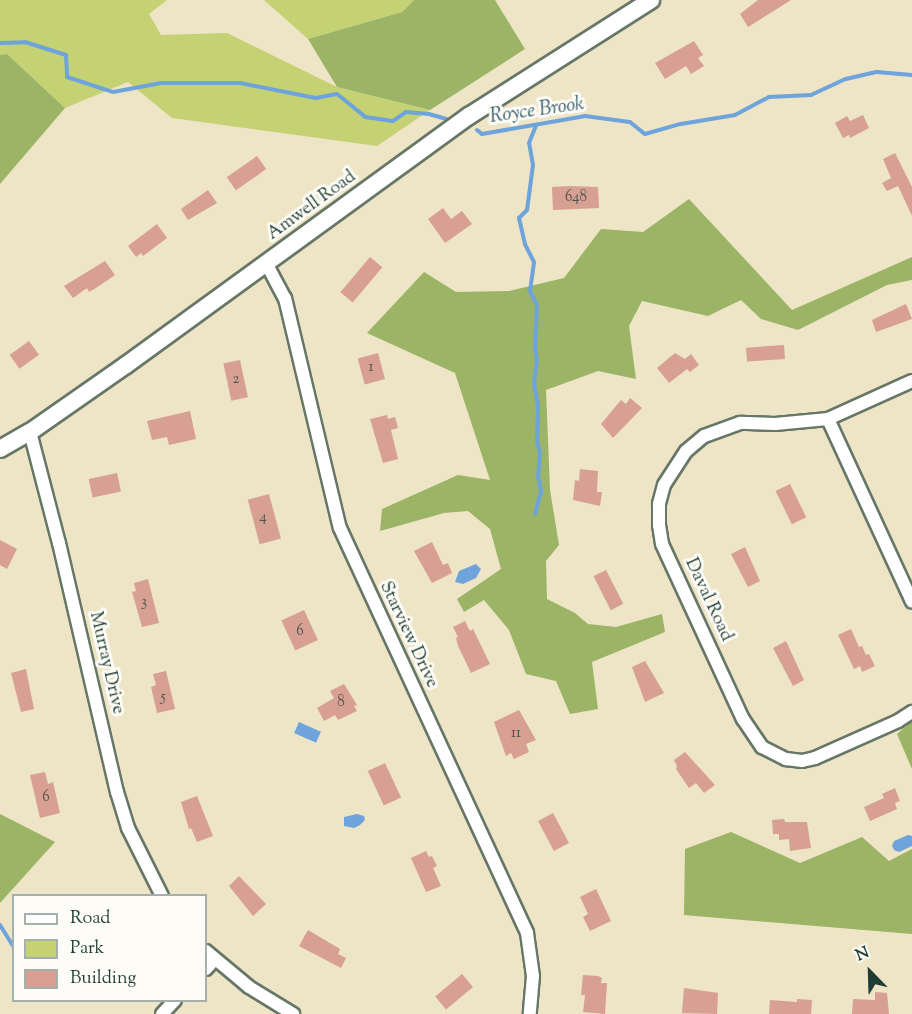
<!DOCTYPE html>
<style>
body{margin:0}
#map{position:relative;width:912px;height:1014px;overflow:hidden;background:#eee4c6;font-family:"Sorts Mill Goudy",serif}
div>[style]{position:absolute}
.green>*{inset:0;background:#c4d273}
.forest>*{inset:0;background:#9bb465}
.water>*{inset:0;background:#6ea3db;transform-origin:0 0}
.stream>*{height:4px;margin:-2px;padding:0 2px;transform-origin:2px;border-radius:2px;background:#6ea3db}
.building>*{inset:0;background:#d89f93;transform-origin:0 0}
.roads{filter:drop-shadow(2px 0 #677767) drop-shadow(-2px 0 #677767) drop-shadow(0 2px #677767) drop-shadow(0 -2px #677767)}
.street>*{height:12px;margin:-6px;padding:0 6px;transform-origin:6px;border-radius:6px;background:#fff}
.secondary>*{height:16px;margin:-8px;padding:0 8px;transform-origin:8px;border-radius:8px;background:#fff}
span{translate:-50% -50%;white-space:nowrap;text-align:center;line-height:1.15;-webkit-text-stroke:6px #fdfcf7;paint-order:stroke}
.number-label{font-size:15px;color:#4d564c}
.number-label span{-webkit-text-stroke-width:0}
.street-label{font-size:18px;color:#1f3d34}
.water-label{font-size:20px;color:#3b616e;font-style:italic}
.legend{position:absolute;left:12px;top:894px;width:195px;height:108px;box-sizing:border-box;background:#fdfcf7;border:2px solid #a4b0a9;margin:0;padding:8px 10px;list-style:none;font-size:18px;color:#1f3d34}
.legend li{display:flex;align-items:center;gap:12px;height:30px}
.legend b{width:30px;border:2px solid #a4b0a9}
.north{position:absolute;left:840px;top:942px;width:60px;height:60px;-webkit-text-stroke:4px #fdfcf7;paint-order:stroke;rotate:337deg;font-size:16px;font-weight:700;line-height:24px;text-align:center;color:#1f3d34}
.north::after{content:'';display:block;margin:auto;width:21px;height:27px;background:#1f3d34;clip-path:polygon(50% 0,100% 100%,50% 72%,0 100%)}
</style>
<div id="map">
<div class="green">
<div style="clip-path:polygon(0 0,167px 0,149px 14px,161px 35px,227px 33px,337px 87px,430px 110px,377px 146px,172px 118px,128px 82px,65px 108px,7px 54px,0 55px)"></div>
<div style="clip-path:polygon(264px 0,414px 0,402px 12px,308px 39px)"></div>
</div>
<div class="forest">
<div style="clip-path:polygon(414px 0,495px 0,525px 49px,430px 110px,337px 87px,308px 39px,402px 12px)"></div>
<div style="clip-path:polygon(7px 54px,65px 108px,0 184px,0 55px)"></div>
<div style="clip-path:polygon(689px 199px,792px 310px,912px 257px,912px 280px,887px 285px,798px 330px,761px 319px,741px 300px,708px 316px,642px 301px,629px 326px,636px 379px,598px 371px,546px 390px,550px 490px,559px 545px,546px 561px,547px 599px,575px 613px,588px 624px,616px 627px,662px 614px,665px 632px,592px 662px,598px 709px,570px 714px,556px 681px,526px 674px,509px 630px,484px 600px,464px 612px,457px 599px,501px 569px,490px 529px,468px 511px,444px 513px,380px 531px,382px 509px,458px 475px,490px 480px,455px 373px,367px 333px,424px 272px,456px 292px,509px 291px,564px 278px,601px 229px,643px 232px)"></div>
<div style="clip-path:polygon(912px 721px,912px 769px,897px 734px)"></div>
<div style="clip-path:polygon(0 814px,55px 842px,0 903px)"></div>
<div style="clip-path:polygon(731px 832px,800px 863px,862px 837px,889px 861px,912px 849px,912px 934px,684px 915px,685px 849px)"></div>
</div>
<div class="water">
<div style="clip-path:polygon(476px 564px,481px 569px,476px 578px,463px 584px,455px 582px,459px 571px)"></div>
<div style="left:299px;top:722px;width:24px;height:12px;rotate:24deg"></div>
<div style="clip-path:polygon(357px 814px,364px 816px,365px 820px,360px 825px,354px 828px,344px 826px,344px 817px)"></div>
<div style="clip-path:polygon(908px 835px,912px 836px,912px 846px,899px 852px,894px 850px,892px 846px,894px 841px)"></div>
</div>
<div class="stream">
<div style="left:0;top:43px;width:25px;rotate:-2deg"></div>
<div style="left:25px;top:42px;width:43px;rotate:17.6deg"></div>
<div style="left:66px;top:55px;width:22px;rotate:87deg"></div>
<div style="left:67px;top:77px;width:48px;rotate:18.1deg"></div>
<div style="left:113px;top:92px;width:49px;rotate:-10.6deg"></div>
<div style="left:161px;top:83px;width:79px"></div>
<div style="left:240px;top:83px;width:77px;rotate:11.2deg"></div>
<div style="left:316px;top:98px;width:21px;rotate:-11deg"></div>
<div style="left:337px;top:94px;width:36px;rotate:39deg"></div>
<div style="left:365px;top:117px;width:28px;rotate:8deg"></div>
<div style="left:393px;top:121px;width:16px;rotate:-35deg"></div>
<div style="left:406px;top:112px;width:23px;rotate:5deg"></div>
<div style="left:429px;top:114px;width:19px;rotate:16deg"></div>
<div style="left:477px;top:130px;width:6px;rotate:39deg"></div>
<div style="left:482px;top:134px;width:105px;rotate:-9.9deg"></div>
<div style="left:585px;top:116px;width:45px;rotate:7.6deg"></div>
<div style="left:630px;top:122px;width:19px;rotate:39deg"></div>
<div style="left:645px;top:134px;width:37px;rotate:-16deg"></div>
<div style="left:681px;top:124px;width:55px;rotate:-9.5deg"></div>
<div style="left:735px;top:115px;width:38px;rotate:-28deg"></div>
<div style="left:769px;top:97px;width:42px;rotate:-2.7deg"></div>
<div style="left:811px;top:95px;width:38px;rotate:-25deg"></div>
<div style="left:846px;top:79px;width:32px;rotate:-13deg"></div>
<div style="left:877px;top:72px;width:35px;rotate:5deg"></div>
<div style="left:535px;top:514px;width:24px;rotate:-75deg"></div>
<div style="left:541px;top:491px;width:15px;rotate:-101deg"></div>
<div style="left:538px;top:476px;width:22px;rotate:-85deg"></div>
<div style="left:540px;top:454px;width:14px;rotate:-102deg"></div>
<div style="left:537px;top:440px;width:34px;rotate:-88deg"></div>
<div style="left:538px;top:406px;width:22px;rotate:-100deg"></div>
<div style="left:534px;top:384px;width:23px;rotate:-83deg"></div>
<div style="left:537px;top:361px;width:13px;rotate:-99deg"></div>
<div style="left:535px;top:348px;width:43px;rotate:-87.3deg"></div>
<div style="left:537px;top:305px;width:16px;rotate:-117deg"></div>
<div style="left:530px;top:291px;width:29px;rotate:-82deg"></div>
<div style="left:534px;top:262px;width:20px;rotate:-117deg"></div>
<div style="left:525px;top:244px;width:27px;rotate:-103deg"></div>
<div style="left:519px;top:218px;width:11px;rotate:-45deg"></div>
<div style="left:527px;top:210px;width:45px;rotate:-82.4deg"></div>
<div style="left:533px;top:165px;width:22px;rotate:-100deg"></div>
<div style="left:529px;top:143px;width:18px;rotate:-68deg"></div>
<div style="left:0;top:925px;width:25px;rotate:58deg"></div>
</div>
<div class="building">
<div style="clip-path:polygon(758px 0,791px 0,748px 27px,740px 14px)"></div>
<div style="clip-path:polygon(694px 41px,703px 55px,698px 58px,704px 66px,691px 74px,686px 66px,665px 79px,655px 63px)"></div>
<div style="clip-path:polygon(863px 115px,869px 128px,850px 138px,849px 135px,843px 138px,835px 123px,847px 116px,850px 121px)"></div>
<div style="clip-path:polygon(895px 153px,912px 187px,912px 216px,898px 186px,887px 191px,882px 183px,891px 178px,883px 159px)"></div>
<div style="left:257px;top:156px;width:16px;height:37px;rotate:55deg"></div>
<div style="clip-path:polygon(570px 186px,598px 187px,599px 208px,553px 210px,552px 187px)"></div>
<div style="clip-path:polygon(208px 190px,217px 203px,188px 220px,181px 209px)"></div>
<div style="clip-path:polygon(443px 208px,451px 219px,462px 211px,472px 224px,445px 243px,428px 219px)"></div>
<div style="clip-path:polygon(157px 224px,167px 238px,143px 256px,141px 253px,136px 257px,128px 246px)"></div>
<div style="left:370px;top:257px;width:16px;height:46px;rotate:40deg"></div>
<div style="clip-path:polygon(105px 261px,115px 275px,96px 288px,89px 292px,87px 288px,73px 298px,64px 286px)"></div>
<div style="clip-path:polygon(906px 304px,912px 319px,876px 332px,872px 320px)"></div>
<div style="left:29px;top:341px;width:17px;height:24px;rotate:54deg"></div>
<div style="left:784px;top:345px;width:14px;height:38px;rotate:86deg"></div>
<div style="left:378px;top:353px;width:27px;height:21px;rotate:75deg"></div>
<div style="clip-path:polygon(675px 353px,685px 359px,691px 354px,699px 365px,690px 372px,687px 369px,669px 383px,657px 368px)"></div>
<div style="left:240px;top:360px;width:38px;height:17px;rotate:78deg"></div>
<div style="clip-path:polygon(630px 398px,642px 408px,613px 438px,601px 424px,621px 400px,626px 404px)"></div>
<div style="clip-path:polygon(190px 411px,196px 439px,169px 445px,167px 437px,152px 440px,147px 421px)"></div>
<div style="clip-path:polygon(387px 415px,388px 419px,395px 417px,398px 428px,391px 430px,398px 459px,383px 463px,370px 419px)"></div>
<div style="clip-path:polygon(580px 469px,598px 471px,597px 492px,602px 492px,600px 506px,573px 500px,575px 480px,579px 481px)"></div>
<div style="left:117px;top:473px;width:19px;height:29px;rotate:78deg"></div>
<div style="left:790px;top:484px;width:37px;height:16px;rotate:64deg"></div>
<div style="left:269px;top:494px;width:46px;height:22px;rotate:75deg"></div>
<div style="clip-path:polygon(0 540px,17px 549px,7px 569px,0 565px)"></div>
<div style="clip-path:polygon(432px 542px,443px 565px,448px 563px,452px 573px,432px 583px,414px 551px)"></div>
<div style="clip-path:polygon(745px 547px,760px 581px,748px 587px,731px 554px)"></div>
<div style="left:606px;top:570px;width:38px;height:14px;rotate:63deg"></div>
<div style="clip-path:polygon(148px 579px,159px 623px,142px 627px,132px 592px,136px 591px,134px 583px)"></div>
<div style="left:304px;top:610px;width:33px;height:25px;rotate:65deg"></div>
<div style="clip-path:polygon(465px 621px,470px 631px,473px 629px,490px 664px,471px 673px,458px 646px,456px 638px,458px 637px,453px 627px)"></div>
<div style="clip-path:polygon(851px 629px,859px 647px,862px 646px,866px 655px,869px 654px,875px 666px,862px 672px,860px 666px,854px 669px,838px 635px)"></div>
<div style="clip-path:polygon(786px 641px,804px 680px,793px 686px,773px 648px)"></div>
<div style="clip-path:polygon(645px 661px,664px 693px,645px 702px,632px 667px)"></div>
<div style="clip-path:polygon(26px 669px,34px 709px,21px 712px,11px 673px)"></div>
<div style="clip-path:polygon(166px 671px,175px 709px,157px 713px,151px 687px,156px 685px,153px 674px)"></div>
<div style="clip-path:polygon(344px 684px,357px 705px,354px 706px,357px 711px,338px 720px,335px 715px,324px 721px,317px 708px,334px 698px,330px 691px)"></div>
<div style="clip-path:polygon(519px 710px,536px 740px,526px 744px,529px 752px,514px 759px,511px 753px,506px 756px,494px 722px)"></div>
<div style="clip-path:polygon(685px 752px,715px 785px,704px 793px,696px 783px,689px 788px,676px 769px,677px 766px,674px 760px)"></div>
<div style="left:385px;top:763px;width:38px;height:19px;rotate:65deg"></div>
<div style="clip-path:polygon(45px 772px,48px 784px,53px 782px,60px 813px,40px 818px,30px 775px)"></div>
<div style="clip-path:polygon(895px 788px,900px 801px,895px 803px,897px 809px,870px 821px,864px 807px,884px 798px,882px 794px)"></div>
<div style="clip-path:polygon(197px 796px,213px 836px,197px 842px,191px 828px,189px 829px,181px 802px)"></div>
<div style="left:553px;top:813px;width:34px;height:17px;rotate:62deg"></div>
<div style="clip-path:polygon(784px 819px,785px 822px,807px 822px,811px 848px,790px 851px,789px 839px,779px 840px,779px 834px,773px 834px,772px 820px)"></div>
<div style="clip-path:polygon(426px 851px,429px 857px,432px 856px,437px 866px,433px 868px,441px 886px,426px 892px,411px 858px)"></div>
<div style="clip-path:polygon(239px 876px,266px 904px,253px 916px,229px 886px)"></div>
<div style="clip-path:polygon(596px 889px,611px 921px,590px 931px,583px 917px,588px 914px,580px 897px)"></div>
<div style="clip-path:polygon(308px 930px,340px 949px,338px 954px,346px 958px,341px 968px,299px 946px)"></div>
<div style="left:462px;top:974px;width:17px;height:35px;rotate:50deg"></div>
<div style="clip-path:polygon(583px 975px,598px 976px,602px 978px,601px 983px,607px 983px,605px 1014px,583px 1012px,585px 995px,581px 995px)"></div>
<div style="clip-path:polygon(684px 988px,718px 993px,717px 1014px,682px 1013px)"></div>
<div style="clip-path:polygon(875px 992px,887px 993px,889px 1014px,852px 1014px,853px 999px,875px 1000px)"></div>
<div style="clip-path:polygon(797px 999px,812px 1000px,811px 1014px,769px 1014px,770px 1000px,797px 1002px)"></div>
</div>
<div class="roads">
<div class="street">
<div style="left:266px;top:263px;width:40px;rotate:62deg"></div>
<div style="left:285px;top:298px;width:236px;rotate:76.6deg"></div>
<div style="left:340px;top:528px;width:446px;rotate:65.2deg"></div>
<div style="left:527px;top:933px;width:43px;rotate:82.1deg"></div>
<div style="left:533px;top:976px;width:38px;rotate:95deg"></div>
<div style="left:912px;top:381px;width:92px;rotate:155.7deg"></div>
<div style="left:828px;top:419px;width:53px;rotate:174.6deg"></div>
<div style="left:775px;top:424px;width:35px;rotate:-178deg"></div>
<div style="left:740px;top:423px;width:38px;rotate:160deg"></div>
<div style="left:704px;top:436px;width:23px;rotate:140deg"></div>
<div style="left:686px;top:451px;width:40px;rotate:122.9deg"></div>
<div style="left:664px;top:485px;width:20px;rotate:105deg"></div>
<div style="left:659px;top:504px;width:21px;rotate:90deg"></div>
<div style="left:659px;top:525px;width:19px;rotate:81deg"></div>
<div style="left:662px;top:544px;width:193px;rotate:65.2deg"></div>
<div style="left:743px;top:719px;width:34px;rotate:56deg"></div>
<div style="left:762px;top:747px;width:27px;rotate:27deg"></div>
<div style="left:786px;top:759px;width:16px;rotate:7deg"></div>
<div style="left:802px;top:761px;width:13px;rotate:-13deg"></div>
<div style="left:815px;top:758px;width:91px;rotate:-24deg"></div>
<div style="left:898px;top:721px;width:17px;rotate:-33deg"></div>
<div style="left:828px;top:419px;width:201px;rotate:65.3deg"></div>
<div style="left:30px;top:432px;width:115px;rotate:75.4deg"></div>
<div style="left:59px;top:543px;width:256px;rotate:76.9deg"></div>
<div style="left:117px;top:792px;width:38px;rotate:73deg"></div>
<div style="left:128px;top:828px;width:76px;rotate:63.4deg"></div>
<div style="left:206px;top:951px;width:56px;rotate:39.9deg"></div>
<div style="left:249px;top:987px;width:52px;rotate:31.5deg"></div>
<div style="left:206px;top:969px;width:12px;rotate:-48deg"></div>
<div style="left:162px;top:1014px;width:19px;rotate:-47deg"></div>
</div>
<div class="secondary">
<div style="left:0;top:449px;width:34px;rotate:-30deg"></div>
<div style="left:30px;top:432px;width:117px;rotate:-34.9deg"></div>
<div style="left:126px;top:365px;width:424px;rotate:-36deg"></div>
<div style="left:469px;top:116px;width:216px;rotate:-32.5deg"></div>
</div>
</div>
<div class="number-label">
<span style="left:576px;top:198px">648</span>
<span style="left:371px;top:368px">1</span>
<span style="left:236px;top:380px">2</span>
<span style="left:263px;top:518px">4</span>
<span style="left:144px;top:603px">3</span>
<span style="left:300px;top:632px">6</span>
<span style="left:163px;top:698px">5</span>
<span style="left:341px;top:703px">8</span>
<span style="left:516px;top:734px">11</span>
<span style="left:46px;top:798px">6</span>
</div>
<div class="street-label">
<span style="left:312px;top:206px;rotate:-36deg">Amwell Road</span>
<span style="left:708px;top:600px;rotate:65deg">Daval Road</span>
<span style="left:408px;top:635px;rotate:65deg">Starview Drive</span>
<span style="left:106px;top:663px;rotate:77deg">Murray Drive</span>
</div>
<div class="water-label">
<span style="left:537px;top:111px;rotate:-8deg">Royce Brook</span>
</div>
<ul class="legend">
<li><b style="height:8px;background:#fff"></b>Road</li>
<li><b style="height:16px;background:#c4d273"></b>Park</li>
<li><b style="height:16px;background:#d89f93"></b>Building</li>
</ul>
<div class="north">N</div>
</div>
